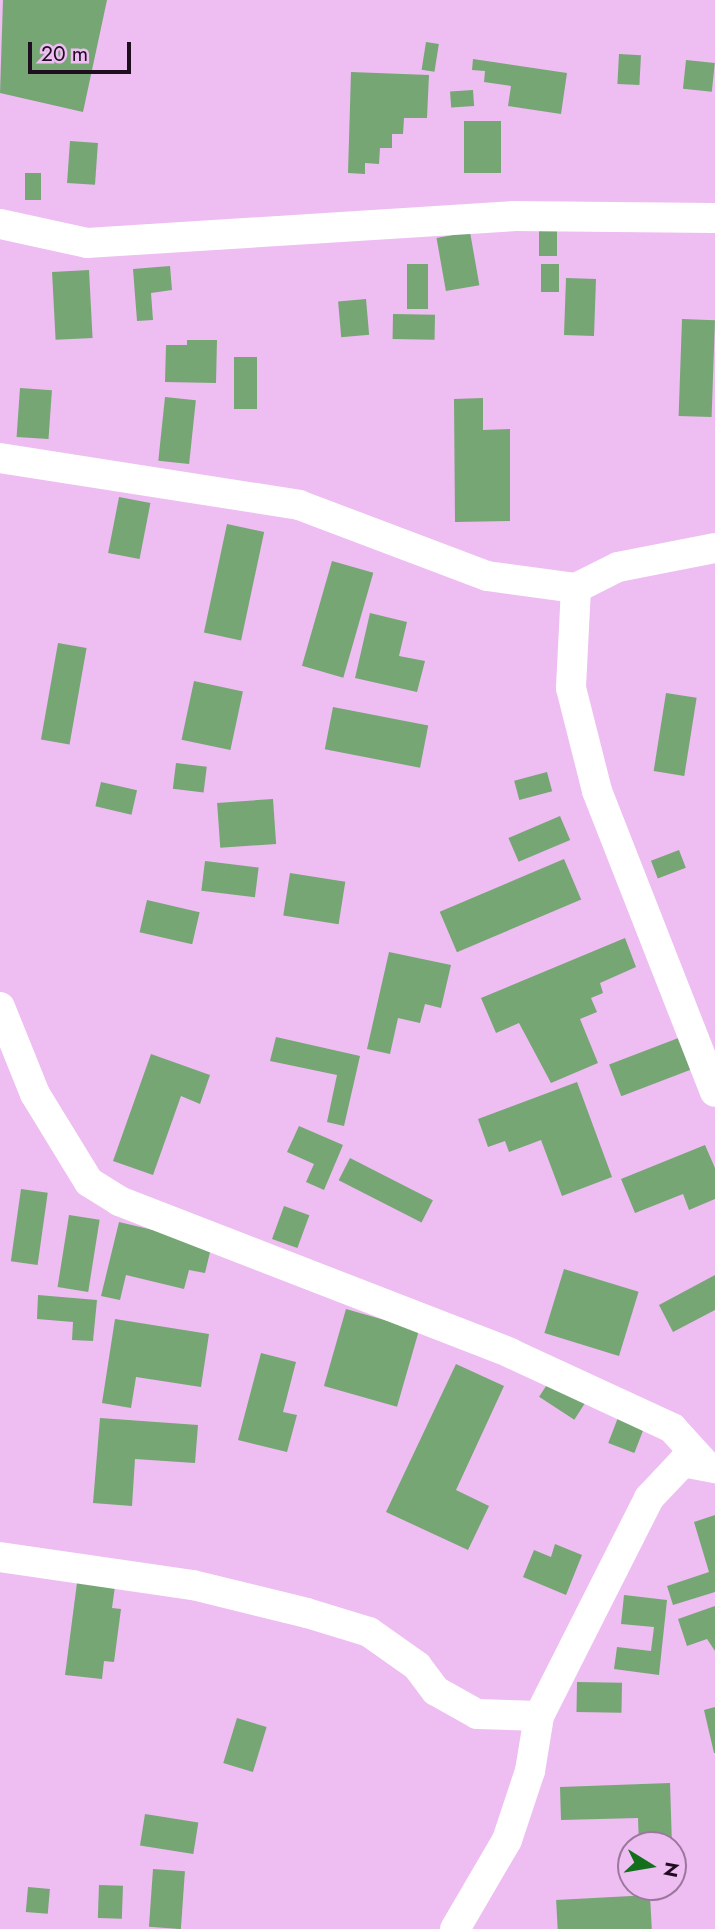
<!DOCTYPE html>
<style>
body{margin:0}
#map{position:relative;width:715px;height:1929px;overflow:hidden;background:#eebdf2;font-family:Jost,sans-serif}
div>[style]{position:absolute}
.building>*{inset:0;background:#76a674;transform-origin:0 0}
.street>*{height:30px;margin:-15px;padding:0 15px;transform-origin:15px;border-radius:15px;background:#fff}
span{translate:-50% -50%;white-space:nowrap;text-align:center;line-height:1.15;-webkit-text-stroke:5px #eebdf2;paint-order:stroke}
.north{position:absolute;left:617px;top:1831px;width:70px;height:70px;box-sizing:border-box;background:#eebdf2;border:2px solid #9b779e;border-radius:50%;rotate:101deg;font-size:19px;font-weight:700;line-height:28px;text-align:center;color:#1f0d20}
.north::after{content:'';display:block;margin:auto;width:24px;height:32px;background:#136f1b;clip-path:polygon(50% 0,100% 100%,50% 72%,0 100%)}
.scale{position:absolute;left:28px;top:42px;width:103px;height:32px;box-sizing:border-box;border:4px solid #1f0d20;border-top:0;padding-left:9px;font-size:21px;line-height:24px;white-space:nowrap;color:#1f0d20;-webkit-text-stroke:5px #eebdf2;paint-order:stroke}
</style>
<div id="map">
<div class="building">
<div style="clip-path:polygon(3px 0,107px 0,83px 112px,0 93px)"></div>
<div style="left:426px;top:42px;width:13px;height:28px;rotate:9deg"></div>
<div style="left:619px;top:54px;width:22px;height:30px;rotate:3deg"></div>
<div style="clip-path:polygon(473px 59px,567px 73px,561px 114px,508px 106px,511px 86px,484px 82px,485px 71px,472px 70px)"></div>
<div style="left:686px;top:60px;width:29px;height:29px;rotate:6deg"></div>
<div style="clip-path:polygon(351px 72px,429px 75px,427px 118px,404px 118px,403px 134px,392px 134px,392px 148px,380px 148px,379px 164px,365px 163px,365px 174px,348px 173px)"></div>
<div style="left:473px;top:90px;width:16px;height:23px;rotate:86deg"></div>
<div style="left:464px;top:121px;width:37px;height:52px"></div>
<div style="left:70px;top:141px;width:28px;height:42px;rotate:4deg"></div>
<div style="left:25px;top:173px;width:16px;height:27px"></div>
<div style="left:539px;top:222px;width:18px;height:34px"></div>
<div style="left:470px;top:232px;width:54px;height:34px;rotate:80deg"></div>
<div style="left:407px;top:264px;width:21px;height:45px"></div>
<div style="left:541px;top:264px;width:18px;height:28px"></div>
<div style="clip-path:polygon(170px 266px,172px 290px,151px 293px,153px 320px,137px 321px,133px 269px)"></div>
<div style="left:89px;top:270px;width:68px;height:37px;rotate:87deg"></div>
<div style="left:566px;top:278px;width:30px;height:57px;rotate:2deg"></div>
<div style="left:366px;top:299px;width:36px;height:28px;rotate:85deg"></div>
<div style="left:393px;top:314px;width:42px;height:25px;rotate:1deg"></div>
<div style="left:682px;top:319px;width:33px;height:97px;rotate:2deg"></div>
<div style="clip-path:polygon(187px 340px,217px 340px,216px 383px,165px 382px,166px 345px,187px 345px)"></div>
<div style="left:234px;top:357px;width:23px;height:52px"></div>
<div style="left:20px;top:388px;width:32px;height:49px;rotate:4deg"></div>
<div style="left:165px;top:397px;width:31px;height:64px;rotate:6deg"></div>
<div style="clip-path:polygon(483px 398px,483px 430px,510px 429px,510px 521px,455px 522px,454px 399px)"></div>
<div style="left:119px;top:497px;width:32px;height:57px;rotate:11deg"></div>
<div style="left:227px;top:524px;width:38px;height:111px;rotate:12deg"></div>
<div style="left:332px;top:561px;width:43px;height:109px;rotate:16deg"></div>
<div style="clip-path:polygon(370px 613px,407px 622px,399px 656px,425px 661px,417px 692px,355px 678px)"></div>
<div style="left:58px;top:643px;width:29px;height:98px;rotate:10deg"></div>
<div style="left:194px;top:681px;width:50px;height:60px;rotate:12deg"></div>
<div style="left:666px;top:693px;width:31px;height:79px;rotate:9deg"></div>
<div style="left:333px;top:707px;width:97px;height:43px;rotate:11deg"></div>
<div style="left:176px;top:763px;width:31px;height:26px;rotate:7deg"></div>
<div style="left:547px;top:772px;width:20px;height:34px;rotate:75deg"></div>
<div style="left:101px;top:782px;width:37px;height:25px;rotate:13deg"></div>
<div style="left:273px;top:799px;width:45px;height:56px;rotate:86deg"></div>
<div style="left:560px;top:816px;width:26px;height:56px;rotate:67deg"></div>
<div style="left:679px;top:850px;width:19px;height:30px;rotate:69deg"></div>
<div style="left:564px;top:859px;width:44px;height:135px;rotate:67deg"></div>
<div style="left:205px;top:861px;width:54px;height:30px;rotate:7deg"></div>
<div style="left:290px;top:873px;width:56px;height:43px;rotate:9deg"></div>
<div style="left:147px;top:900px;width:54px;height:33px;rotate:13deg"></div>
<div style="clip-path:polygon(625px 938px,636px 967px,600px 983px,603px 993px,591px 998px,597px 1012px,580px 1019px,598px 1063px,551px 1083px,519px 1023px,496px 1033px,481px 998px)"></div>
<div style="clip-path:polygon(389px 952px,451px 965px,441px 1008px,425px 1004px,420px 1023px,398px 1018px,390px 1054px,367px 1049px)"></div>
<div style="clip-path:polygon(276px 1037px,360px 1056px,344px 1126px,327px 1122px,337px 1075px,270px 1061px)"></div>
<div style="left:681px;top:1037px;width:34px;height:77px;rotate:69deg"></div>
<div style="clip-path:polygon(151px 1054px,210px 1075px,200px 1104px,181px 1096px,153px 1175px,113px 1161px)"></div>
<div style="clip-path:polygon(577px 1082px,612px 1177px,562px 1196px,541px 1140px,509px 1152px,505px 1141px,488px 1147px,478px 1119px)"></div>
<div style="clip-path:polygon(299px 1126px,343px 1145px,324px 1190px,306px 1182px,314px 1164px,287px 1152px)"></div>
<div style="clip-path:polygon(705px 1145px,715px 1168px,715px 1199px,689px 1210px,683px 1194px,635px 1213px,621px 1179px)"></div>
<div style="left:350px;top:1158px;width:93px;height:25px;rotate:27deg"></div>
<div style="left:21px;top:1189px;width:27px;height:73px;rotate:8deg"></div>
<div style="left:284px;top:1206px;width:27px;height:35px;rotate:20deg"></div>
<div style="left:69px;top:1215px;width:31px;height:73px;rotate:9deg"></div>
<div style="clip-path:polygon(119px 1222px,212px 1244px,205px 1273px,189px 1270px,184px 1289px,126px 1275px,120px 1300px,101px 1296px)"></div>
<div style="left:564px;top:1269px;width:78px;height:67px;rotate:17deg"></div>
<div style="clip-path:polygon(715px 1275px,715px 1310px,673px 1332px,659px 1305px)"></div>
<div style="clip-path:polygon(38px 1295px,97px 1300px,93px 1341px,72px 1340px,73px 1322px,37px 1319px)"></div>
<div style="left:346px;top:1309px;width:76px;height:80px;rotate:16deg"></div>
<div style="clip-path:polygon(115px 1319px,209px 1334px,201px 1387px,136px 1377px,131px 1408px,102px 1403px)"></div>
<div style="clip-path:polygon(261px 1353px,296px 1362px,283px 1412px,297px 1415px,287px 1452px,238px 1440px)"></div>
<div style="clip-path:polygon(456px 1364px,504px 1386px,456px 1490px,489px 1506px,468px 1550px,386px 1512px)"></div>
<div style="left:550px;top:1380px;width:42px;height:20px;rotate:33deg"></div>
<div style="left:619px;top:1415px;width:28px;height:30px;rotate:21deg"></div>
<div style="clip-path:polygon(100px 1418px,198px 1425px,195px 1463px,135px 1459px,132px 1506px,93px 1503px)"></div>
<div style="clip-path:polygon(715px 1515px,715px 1592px,673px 1605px,667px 1586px,709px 1572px,694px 1522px)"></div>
<div style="clip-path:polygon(555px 1544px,582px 1555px,566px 1595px,523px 1577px,534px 1550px,551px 1557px)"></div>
<div style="clip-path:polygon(78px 1575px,116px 1579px,112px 1608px,121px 1609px,114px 1662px,104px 1661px,102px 1679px,65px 1675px)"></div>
<div style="clip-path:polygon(624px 1595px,667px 1600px,659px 1675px,614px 1669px,617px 1647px,651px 1651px,654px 1627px,621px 1624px)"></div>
<div style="clip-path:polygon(715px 1606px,715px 1651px,707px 1639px,687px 1646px,678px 1619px)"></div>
<div style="left:577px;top:1682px;width:45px;height:30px;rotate:1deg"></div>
<div style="clip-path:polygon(715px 1707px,715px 1753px,714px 1753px,704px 1710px)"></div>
<div style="left:237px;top:1718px;width:31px;height:47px;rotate:17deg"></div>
<div style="clip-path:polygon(670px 1783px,672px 1845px,639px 1845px,638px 1818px,561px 1820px,560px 1787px)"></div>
<div style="left:145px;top:1814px;width:54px;height:32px;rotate:9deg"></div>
<div style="left:153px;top:1869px;width:32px;height:58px;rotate:4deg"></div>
<div style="left:99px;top:1885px;width:24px;height:33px;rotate:2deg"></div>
<div style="left:28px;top:1887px;width:22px;height:25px;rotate:5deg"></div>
<div style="left:650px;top:1895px;width:34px;height:94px;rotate:87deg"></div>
</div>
<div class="street">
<div style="left:0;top:224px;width:89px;rotate:12.3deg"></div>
<div style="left:87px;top:243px;width:427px;rotate:-3.6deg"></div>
<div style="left:513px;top:216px;width:202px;rotate:0.6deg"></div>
<div style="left:0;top:458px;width:303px;rotate:8.9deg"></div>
<div style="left:299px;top:505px;width:201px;rotate:20.7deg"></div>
<div style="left:487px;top:576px;width:90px;rotate:7.7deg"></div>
<div style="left:576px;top:588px;width:47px;rotate:-26.6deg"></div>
<div style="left:618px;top:567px;width:99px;rotate:-11.1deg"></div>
<div style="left:576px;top:588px;width:100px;rotate:92.9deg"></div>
<div style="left:571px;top:688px;width:106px;rotate:75.8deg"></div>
<div style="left:597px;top:791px;width:323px;rotate:68.6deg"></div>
<div style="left:0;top:1007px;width:94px;rotate:68.1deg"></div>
<div style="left:35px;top:1094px;width:103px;rotate:58.5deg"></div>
<div style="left:89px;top:1182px;width:36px;rotate:32deg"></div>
<div style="left:119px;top:1201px;width:420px;rotate:21.2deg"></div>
<div style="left:510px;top:1353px;width:179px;rotate:24.8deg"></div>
<div style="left:672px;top:1428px;width:49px;rotate:47.5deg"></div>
<div style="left:0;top:1557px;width:195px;rotate:8.3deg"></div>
<div style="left:193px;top:1585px;width:117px;rotate:13.8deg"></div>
<div style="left:307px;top:1613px;width:65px;rotate:17deg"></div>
<div style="left:369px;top:1632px;width:59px;rotate:35.3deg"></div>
<div style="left:417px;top:1666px;width:31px;rotate:53deg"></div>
<div style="left:436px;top:1691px;width:47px;rotate:29.3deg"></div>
<div style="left:477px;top:1714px;width:62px;rotate:1.8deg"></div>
<div style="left:455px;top:1929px;width:103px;rotate:-59.7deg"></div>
<div style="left:507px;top:1840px;width:73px;rotate:-71.6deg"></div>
<div style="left:530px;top:1771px;width:56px;rotate:-80.7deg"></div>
<div style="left:539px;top:1716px;width:244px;rotate:-63.2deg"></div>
<div style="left:649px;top:1498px;width:50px;rotate:-46.6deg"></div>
<div style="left:683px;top:1462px;width:33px;rotate:11deg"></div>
</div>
<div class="north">N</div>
<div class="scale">20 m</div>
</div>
